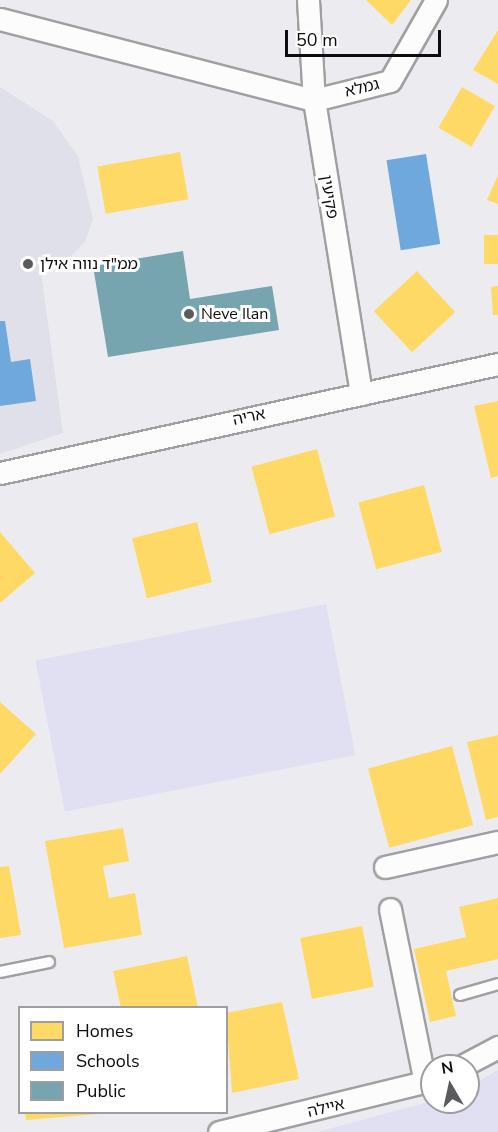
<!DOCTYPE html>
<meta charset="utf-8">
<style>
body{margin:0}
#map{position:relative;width:498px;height:1132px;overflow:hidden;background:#ececf0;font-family:"Nunito Sans","Noto Sans Hebrew",sans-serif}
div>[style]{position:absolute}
.built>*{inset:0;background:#e0e0ea}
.green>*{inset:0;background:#e1e0f3;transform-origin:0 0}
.homes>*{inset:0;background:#ffd966;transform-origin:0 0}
.schools>*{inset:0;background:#6fa8dc;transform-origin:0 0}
.public>*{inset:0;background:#76a5af}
.roads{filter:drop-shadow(2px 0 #a0a0a3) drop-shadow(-2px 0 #a0a0a3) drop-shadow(0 2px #a0a0a3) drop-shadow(0 -2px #a0a0a3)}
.service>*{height:10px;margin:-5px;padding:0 5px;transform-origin:5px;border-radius:5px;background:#fcfcfd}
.minor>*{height:21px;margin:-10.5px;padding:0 10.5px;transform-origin:10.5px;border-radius:10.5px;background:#fcfcfd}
.dots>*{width:16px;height:16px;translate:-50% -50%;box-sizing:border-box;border:3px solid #fff;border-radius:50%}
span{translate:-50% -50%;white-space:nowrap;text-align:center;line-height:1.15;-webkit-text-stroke:6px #fff;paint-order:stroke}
.street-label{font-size:16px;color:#0d0d0f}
.poi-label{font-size:16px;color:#0d0d0f}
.left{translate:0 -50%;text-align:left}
.legend{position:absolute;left:18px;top:1006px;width:210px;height:108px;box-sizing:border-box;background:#fff;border:2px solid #9e9e9f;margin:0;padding:8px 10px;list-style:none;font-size:18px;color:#0d0d0f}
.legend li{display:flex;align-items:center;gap:12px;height:30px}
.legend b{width:30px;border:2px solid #9e9e9f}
.north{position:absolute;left:420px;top:1054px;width:60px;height:60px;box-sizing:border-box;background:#fff;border:2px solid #9e9e9f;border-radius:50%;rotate:351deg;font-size:16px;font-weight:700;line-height:24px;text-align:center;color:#0d0d0f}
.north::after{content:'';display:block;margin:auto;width:21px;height:27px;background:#5b5b5e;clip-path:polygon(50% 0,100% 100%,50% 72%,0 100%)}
.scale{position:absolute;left:285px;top:30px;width:156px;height:27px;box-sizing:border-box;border:3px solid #0d0d0f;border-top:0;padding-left:8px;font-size:18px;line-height:21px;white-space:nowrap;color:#0d0d0f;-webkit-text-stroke:4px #fff;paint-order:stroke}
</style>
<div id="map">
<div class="built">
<div style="clip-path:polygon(0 87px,53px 121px,78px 156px,93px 219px,85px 242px,70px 257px,41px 271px,63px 433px,0 454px)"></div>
</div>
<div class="green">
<div style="left:326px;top:604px;width:154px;height:296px;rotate:79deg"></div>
<div style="clip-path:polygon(498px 1070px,498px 1132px,317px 1132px,432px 1101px,468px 1102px,468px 1087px)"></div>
</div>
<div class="homes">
<div style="clip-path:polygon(366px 0,411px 0,392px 25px)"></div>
<div style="clip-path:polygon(498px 30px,498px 84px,473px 70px)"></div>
<div style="left:462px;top:87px;width:38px;height:47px;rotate:30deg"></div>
<div style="left:180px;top:152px;width:48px;height:84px;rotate:80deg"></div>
<div style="clip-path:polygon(498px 175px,498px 204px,487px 200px)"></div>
<div style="left:498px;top:235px;width:29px;height:14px;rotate:90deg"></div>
<div style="left:417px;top:271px;width:56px;height:59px;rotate:47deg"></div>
<div style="clip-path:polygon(498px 286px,498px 315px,493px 315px,491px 287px)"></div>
<div style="clip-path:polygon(498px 401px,498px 476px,491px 478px,474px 406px)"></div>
<div style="left:317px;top:449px;width:70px;height:68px;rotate:75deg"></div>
<div style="left:424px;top:485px;width:69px;height:68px;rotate:75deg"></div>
<div style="left:197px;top:522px;width:62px;height:67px;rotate:76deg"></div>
<div style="clip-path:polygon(0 532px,35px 573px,0 603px)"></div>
<div style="clip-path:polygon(0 702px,36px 734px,0 774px)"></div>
<div style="clip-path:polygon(498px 735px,498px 817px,486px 820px,467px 742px)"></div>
<div style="left:452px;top:746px;width:82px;height:87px;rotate:75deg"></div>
<div style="clip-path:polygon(123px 828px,129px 861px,103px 866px,109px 898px,135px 893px,142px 935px,64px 948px,45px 841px)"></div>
<div style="clip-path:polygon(9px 866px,21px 935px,0 938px,0 867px)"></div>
<div style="clip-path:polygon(498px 898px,498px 959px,446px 971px,456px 1016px,430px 1022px,414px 949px,466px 937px,459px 907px)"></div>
<div style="left:362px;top:926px;width:62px;height:63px;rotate:79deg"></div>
<div style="clip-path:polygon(187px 956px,198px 1008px,121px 1008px,113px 971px)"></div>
<div style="clip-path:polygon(282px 1002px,299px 1079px,232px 1093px,226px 1013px)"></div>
<div style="clip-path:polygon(25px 1112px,99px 1112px,99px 1114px,26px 1120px)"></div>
</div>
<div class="schools">
<div style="left:426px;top:154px;width:91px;height:40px;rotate:81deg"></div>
<div style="clip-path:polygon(0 321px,5px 321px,11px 362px,30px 359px,36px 401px,0 406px)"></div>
</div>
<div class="public">
<div style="clip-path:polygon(183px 251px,190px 299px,272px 286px,279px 330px,108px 357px,93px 266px)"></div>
</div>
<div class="roads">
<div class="service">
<div style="left:0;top:972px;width:50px;rotate:-11.5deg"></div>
<div style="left:460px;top:995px;width:40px;rotate:-16deg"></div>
</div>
<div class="minor">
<div style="left:308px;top:0;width:100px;rotate:86.6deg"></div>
<div style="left:314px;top:100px;width:298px;rotate:80.9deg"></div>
<div style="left:0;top:19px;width:324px;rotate:14.5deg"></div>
<div style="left:314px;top:100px;width:78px;rotate:-14deg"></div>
<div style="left:390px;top:81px;width:93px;rotate:-60.4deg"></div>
<div style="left:0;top:473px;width:510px;rotate:-12.35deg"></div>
<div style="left:385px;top:867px;width:116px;rotate:-12.5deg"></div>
<div style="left:390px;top:909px;width:177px;rotate:78.6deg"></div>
<div style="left:462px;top:1066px;width:41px;rotate:-27.8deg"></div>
<div style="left:219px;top:1132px;width:219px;rotate:-13.7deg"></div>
</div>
</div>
<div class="dots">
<div style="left:28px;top:264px;background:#5b5b5e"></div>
<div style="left:189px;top:314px;background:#5b5b5e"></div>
</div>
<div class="street-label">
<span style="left:362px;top:88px;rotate:-14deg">גמלא</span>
<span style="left:329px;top:197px;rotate:81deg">פקיעין</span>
<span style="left:249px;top:417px;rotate:-12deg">אריה</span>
<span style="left:326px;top:1108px;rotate:-13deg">איילה</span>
</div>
<div class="poi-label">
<span class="left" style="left:40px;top:264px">ממ"ד נווה אילן</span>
<span class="left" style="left:201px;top:314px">Neve Ilan</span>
</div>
<ul class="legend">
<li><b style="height:16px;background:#ffd966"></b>Homes</li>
<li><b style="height:16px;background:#6fa8dc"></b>Schools</li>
<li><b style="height:16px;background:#76a5af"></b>Public</li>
</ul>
<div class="north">N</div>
<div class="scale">50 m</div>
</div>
